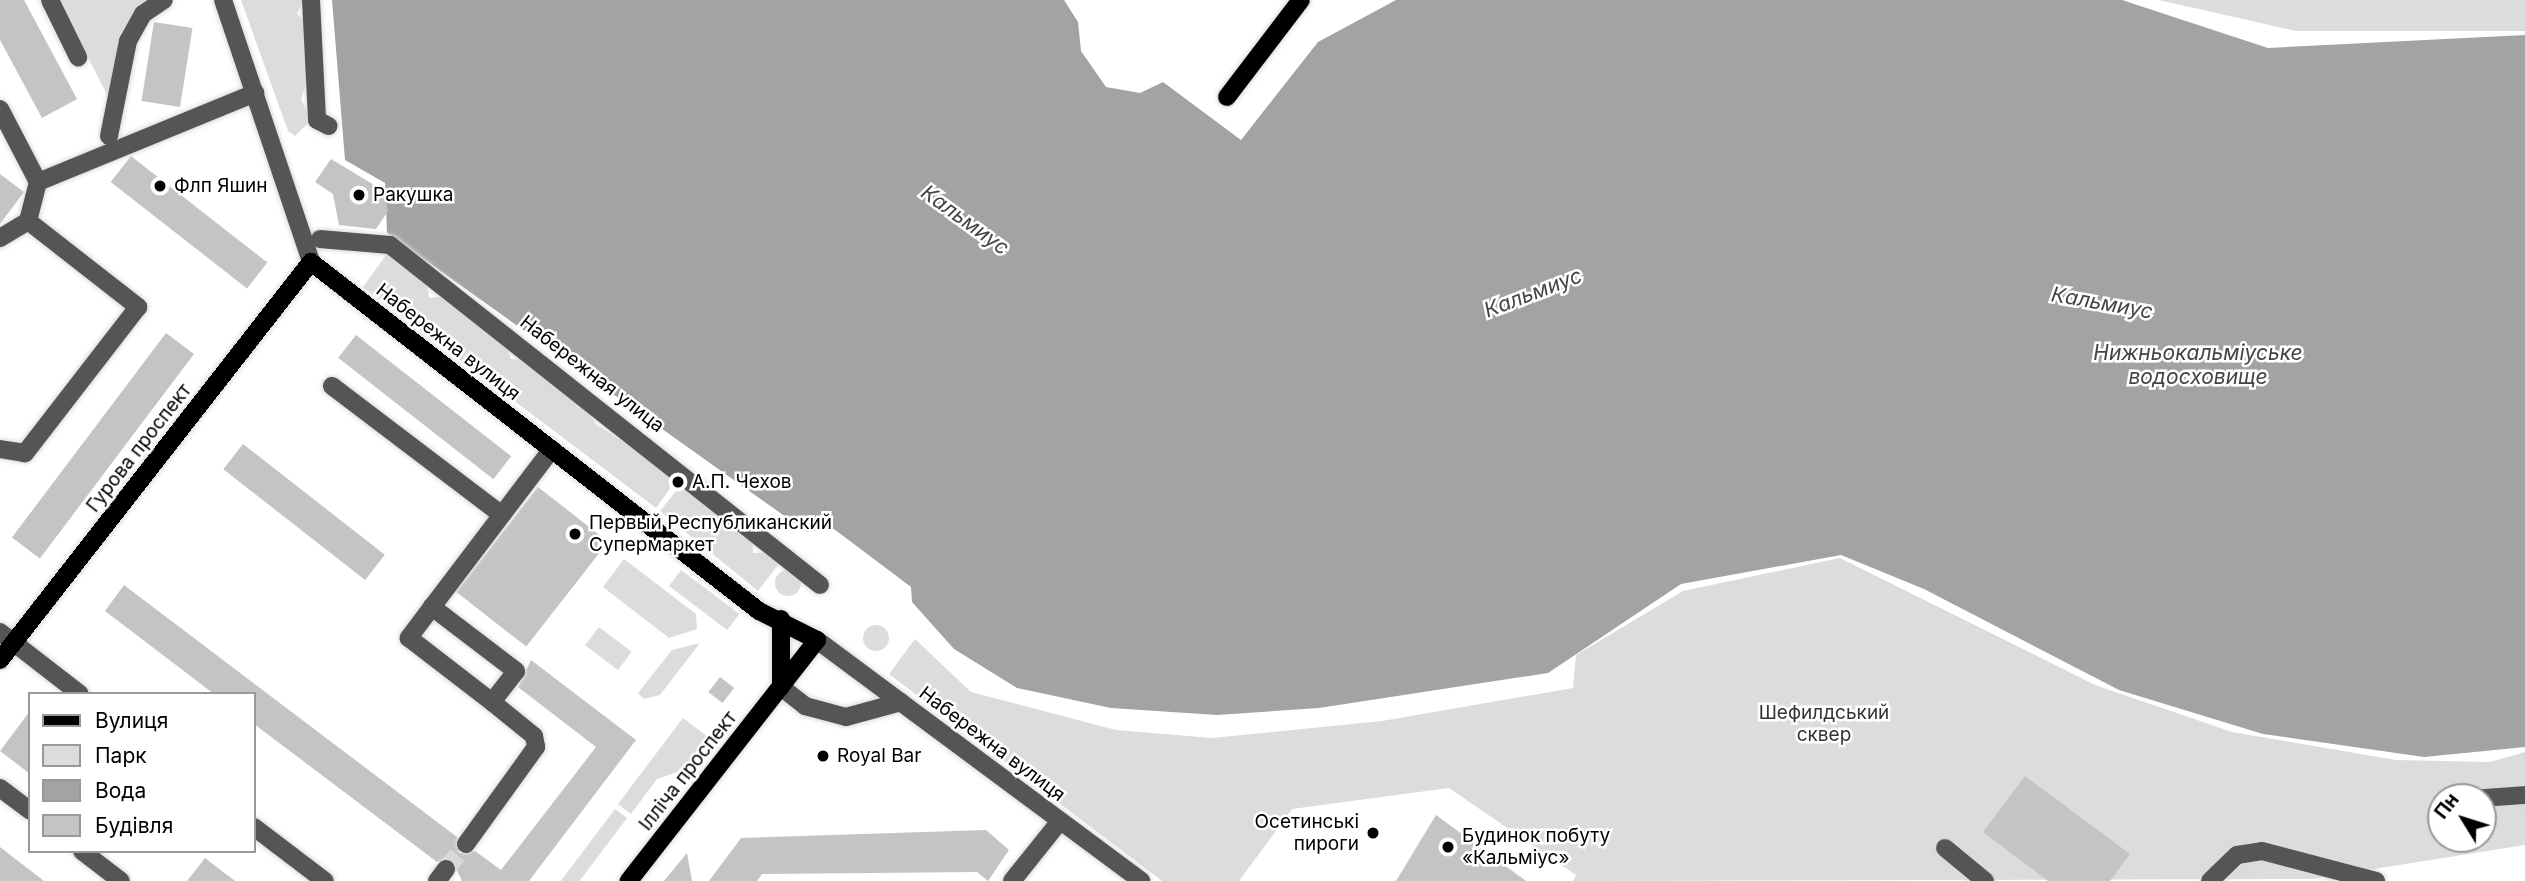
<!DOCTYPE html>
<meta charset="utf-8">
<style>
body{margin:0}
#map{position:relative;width:2525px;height:881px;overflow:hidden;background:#fff;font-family:Inter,sans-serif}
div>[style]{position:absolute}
.green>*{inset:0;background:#dcdcdc;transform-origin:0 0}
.round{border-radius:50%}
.water>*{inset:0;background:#a3a3a3}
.building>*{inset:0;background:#c4c4c4;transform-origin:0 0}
.minor-tunnel>*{height:18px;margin-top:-9px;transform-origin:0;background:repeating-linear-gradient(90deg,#d9d9d9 0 18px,transparent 0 27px)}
.roads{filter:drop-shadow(0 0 2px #dbdbdb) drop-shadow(0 0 2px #dbdbdb)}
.minor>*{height:18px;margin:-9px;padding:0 9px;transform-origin:9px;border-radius:9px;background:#555}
.major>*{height:18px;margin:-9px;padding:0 9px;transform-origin:9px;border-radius:9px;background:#000}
.dots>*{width:19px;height:19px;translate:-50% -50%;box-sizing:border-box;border:4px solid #fff;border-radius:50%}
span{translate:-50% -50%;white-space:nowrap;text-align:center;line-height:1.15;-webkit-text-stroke:5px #fff;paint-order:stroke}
.poi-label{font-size:19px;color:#000}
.left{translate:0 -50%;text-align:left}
.right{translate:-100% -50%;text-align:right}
.street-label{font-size:19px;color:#000}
.park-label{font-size:19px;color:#333}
.water-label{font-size:21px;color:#444;font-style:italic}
.legend{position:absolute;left:28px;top:692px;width:228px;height:161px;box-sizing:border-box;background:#fff;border:2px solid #999;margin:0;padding:9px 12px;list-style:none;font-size:21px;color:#000}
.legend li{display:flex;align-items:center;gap:14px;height:35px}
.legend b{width:35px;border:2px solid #999}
.north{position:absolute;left:2427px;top:783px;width:70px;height:70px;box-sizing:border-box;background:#fff;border:2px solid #999;border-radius:50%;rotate:308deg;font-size:19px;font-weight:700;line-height:28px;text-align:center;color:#000}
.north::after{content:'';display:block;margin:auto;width:24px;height:32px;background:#000;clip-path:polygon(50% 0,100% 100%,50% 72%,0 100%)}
</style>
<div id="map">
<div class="green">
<div style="clip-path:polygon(58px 0,149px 0,128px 21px,108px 96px)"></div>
<div style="clip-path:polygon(241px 0,304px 0,297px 14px,306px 22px,310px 74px,301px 99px,311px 120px,295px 136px,288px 131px)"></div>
<div style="clip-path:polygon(2159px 0,2525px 0,2525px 31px,2296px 31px)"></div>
<div style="clip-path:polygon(389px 251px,427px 282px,429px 298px,446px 296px,507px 348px,511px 359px,524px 360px,589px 412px,595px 424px,672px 472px,671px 487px,656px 508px,363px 287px)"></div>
<div style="clip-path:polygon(690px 488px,752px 538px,753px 553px,771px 552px,781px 561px,758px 591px,660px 511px,676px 491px)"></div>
<div style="clip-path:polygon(evenodd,1840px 558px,2095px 685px,2232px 732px,2396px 760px,2490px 762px,2525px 752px,2525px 845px,2311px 879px,1573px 881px,1576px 875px,1449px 788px,1292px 809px,1239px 881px,1162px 881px,889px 674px,915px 639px,971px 692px,1116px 730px,1212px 738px,1382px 721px,1573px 688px,1576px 655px,1683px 591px,1840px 558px,2441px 797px,2483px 797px,2483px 839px,2441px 839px,2441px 797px)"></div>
<div style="clip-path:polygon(624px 559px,696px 614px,697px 629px,669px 638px,603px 587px)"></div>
<div style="left:681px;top:570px;width:73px;height:20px;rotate:37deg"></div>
<div class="round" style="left:775px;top:570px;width:26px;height:26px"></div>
<div class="round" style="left:863px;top:625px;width:26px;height:26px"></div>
<div style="left:599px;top:627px;width:41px;height:23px;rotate:37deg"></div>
<div style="clip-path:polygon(700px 643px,660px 695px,644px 699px,638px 693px,672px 650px)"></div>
<div style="clip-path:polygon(683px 718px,708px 737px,683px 770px,657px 779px,631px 814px,618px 804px)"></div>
<div style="left:615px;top:809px;width:15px;height:91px;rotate:37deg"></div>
</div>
<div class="water">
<div style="clip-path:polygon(332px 0,1064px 0,1078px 22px,1081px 51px,1106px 87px,1140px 93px,1163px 82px,1241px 140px,1318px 42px,1396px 0,2122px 0,2268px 48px,2525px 35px,2525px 747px,2424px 757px,2263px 734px,2119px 690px,1924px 589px,1841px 555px,1681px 584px,1548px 673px,1319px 708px,1217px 715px,1111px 708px,1017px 688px,954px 649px,912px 602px,911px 587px,834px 529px,807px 532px,387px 233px,385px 183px,345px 160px)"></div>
</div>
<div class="building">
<div style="clip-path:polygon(0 0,24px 0,77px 99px,42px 118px,0 40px)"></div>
<div style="left:154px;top:22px;width:39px;height:80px;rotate:9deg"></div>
<div style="left:131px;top:156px;width:173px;height:33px;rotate:38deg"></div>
<div style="clip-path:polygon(331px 159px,384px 191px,388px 211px,376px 229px,339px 225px,333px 194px,315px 182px)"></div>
<div style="clip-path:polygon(0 174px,24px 192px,0 224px)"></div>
<div style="left:166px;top:333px;width:35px;height:256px;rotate:37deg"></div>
<div style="left:356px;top:335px;width:197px;height:29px;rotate:38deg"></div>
<div style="left:243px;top:444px;width:180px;height:32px;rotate:38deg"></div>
<div style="left:538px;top:487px;width:89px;height:133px;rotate:38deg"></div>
<div style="clip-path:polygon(124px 585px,457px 837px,459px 853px,475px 851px,501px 870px,596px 747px,518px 687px,531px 660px,636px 740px,529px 881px,462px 881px,452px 860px,437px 862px,254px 724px,254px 694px,214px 694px,105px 611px)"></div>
<div style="left:720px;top:677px;width:18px;height:19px;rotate:38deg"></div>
<div style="clip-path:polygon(30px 711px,30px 774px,0 751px)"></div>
<div style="clip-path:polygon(2025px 776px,2130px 854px,2110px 881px,2048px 881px,1983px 832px)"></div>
<div style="clip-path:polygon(1436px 815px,1526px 881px,1396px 881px)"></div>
<div style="clip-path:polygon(986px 830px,1009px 850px,988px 881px,977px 872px,762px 874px,757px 881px,709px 881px,741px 838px)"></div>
<div style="clip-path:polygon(0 847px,44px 881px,0 881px)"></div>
<div style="clip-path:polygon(687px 853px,692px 881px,664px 881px)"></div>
<div style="clip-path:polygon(205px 858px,235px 881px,187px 881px)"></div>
</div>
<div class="minor-tunnel">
<div style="left:446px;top:869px;width:32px;rotate:-51deg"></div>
</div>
<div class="roads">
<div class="minor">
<div style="left:50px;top:0;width:64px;rotate:63.8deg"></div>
<div style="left:223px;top:0;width:276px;rotate:71.4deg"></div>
<div style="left:311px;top:0;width:120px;rotate:87.1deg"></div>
<div style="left:317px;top:120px;width:13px;rotate:27deg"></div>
<div style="left:0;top:109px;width:82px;rotate:62.5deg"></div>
<div style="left:38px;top:182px;width:40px;rotate:104.4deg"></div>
<div style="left:28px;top:221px;width:140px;rotate:38deg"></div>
<div style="left:138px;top:307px;width:185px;rotate:127.7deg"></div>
<div style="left:25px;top:453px;width:25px;rotate:-171deg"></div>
<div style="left:109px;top:136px;width:97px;rotate:-78.7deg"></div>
<div style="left:128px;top:41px;width:31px;rotate:-61deg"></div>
<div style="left:143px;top:14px;width:25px;rotate:-34deg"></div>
<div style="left:38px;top:182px;width:235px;rotate:-22.3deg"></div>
<div style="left:0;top:238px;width:33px;rotate:-31deg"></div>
<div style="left:320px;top:239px;width:70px;rotate:4.9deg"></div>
<div style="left:390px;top:245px;width:548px;rotate:38.33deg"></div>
<div style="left:332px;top:386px;width:213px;rotate:37.2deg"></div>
<div style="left:432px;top:607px;width:39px;rotate:127deg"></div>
<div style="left:409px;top:638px;width:105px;rotate:37.6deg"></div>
<div style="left:492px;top:702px;width:39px;rotate:-52deg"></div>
<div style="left:516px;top:671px;width:106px;rotate:-142.7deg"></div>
<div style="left:432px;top:607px;width:198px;rotate:-52.8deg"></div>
<div style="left:0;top:632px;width:101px;rotate:37.8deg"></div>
<div style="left:817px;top:640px;width:404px;rotate:36.6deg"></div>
<div style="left:781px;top:687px;width:31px;rotate:38deg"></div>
<div style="left:805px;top:706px;width:42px;rotate:15deg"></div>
<div style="left:846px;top:717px;width:57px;rotate:-15.3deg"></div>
<div style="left:0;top:788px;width:38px;rotate:37deg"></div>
<div style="left:2483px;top:798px;width:42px;rotate:-4.1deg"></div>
<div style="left:254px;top:827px;width:89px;rotate:37.3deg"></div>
<div style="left:466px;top:844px;width:120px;rotate:-54.2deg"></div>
<div style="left:536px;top:747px;width:11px;rotate:-100deg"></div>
<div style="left:534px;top:736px;width:54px;rotate:-141deg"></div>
<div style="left:1945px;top:848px;width:52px;rotate:39.5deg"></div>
<div style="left:82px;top:851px;width:49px;rotate:37.6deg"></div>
<div style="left:437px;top:881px;width:15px;rotate:-53deg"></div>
<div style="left:1012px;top:881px;width:77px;rotate:-51.3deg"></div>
<div style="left:2210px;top:881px;width:37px;rotate:-44deg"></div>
<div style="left:2237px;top:855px;width:25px;rotate:-9deg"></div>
<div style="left:2262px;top:851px;width:118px;rotate:14.7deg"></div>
</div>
<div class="major">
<div style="left:1227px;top:97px;width:122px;rotate:-52.7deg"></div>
<div style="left:0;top:660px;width:505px;rotate:-52deg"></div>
<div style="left:311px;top:262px;width:568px;rotate:37.92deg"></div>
<div style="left:759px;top:611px;width:65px;rotate:26.6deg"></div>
<div style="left:817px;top:640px;width:306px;rotate:128deg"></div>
<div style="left:781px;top:687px;width:68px;rotate:-90deg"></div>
</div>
</div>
<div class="dots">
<div style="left:160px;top:186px;background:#000"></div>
<div style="left:359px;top:195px;background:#000"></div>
<div style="left:678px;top:482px;background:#000"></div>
<div style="left:575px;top:534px;background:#000"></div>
<div style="left:823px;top:756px;background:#000"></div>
<div style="left:1373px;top:833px;background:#000"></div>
<div style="left:1448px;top:847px;background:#000"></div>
</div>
<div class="poi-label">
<span class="left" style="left:174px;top:186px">Флп Яшин</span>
<span class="left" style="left:373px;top:195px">Ракушка</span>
<span class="left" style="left:692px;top:482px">А.П. Чехов</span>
<span class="left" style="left:589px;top:534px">Первый Республиканский<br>Супермаркет</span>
<span class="left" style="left:837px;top:756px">Royal Bar</span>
<span class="right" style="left:1359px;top:833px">Осетинські<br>пироги</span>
<span class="left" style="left:1462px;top:847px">Будинок побуту<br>«Кальміус»</span>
</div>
<div class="street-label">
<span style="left:448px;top:342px;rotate:38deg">Набережна вулиця</span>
<span style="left:592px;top:374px;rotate:38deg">Набережная улица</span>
<span style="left:139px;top:448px;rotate:-52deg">Гурова проспект</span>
<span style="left:992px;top:744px;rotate:37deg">Набережна вулиця</span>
<span style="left:688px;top:771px;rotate:-52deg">Ілліча проспект</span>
</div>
<div class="park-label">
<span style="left:1824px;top:724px">Шефилдський<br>сквер</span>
</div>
<div class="water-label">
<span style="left:965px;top:220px;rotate:36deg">Кальмиус</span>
<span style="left:1533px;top:293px;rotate:-21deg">Кальмиус</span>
<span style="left:2102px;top:303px;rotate:10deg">Кальмиус</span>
<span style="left:2198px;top:365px">Нижньокальміуське<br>водосховище</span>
</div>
<ul class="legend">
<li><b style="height:9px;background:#000"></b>Вулиця</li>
<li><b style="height:19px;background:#dcdcdc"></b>Парк</li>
<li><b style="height:19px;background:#a3a3a3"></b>Вода</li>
<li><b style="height:19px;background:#c4c4c4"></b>Будівля</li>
</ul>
<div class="north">Пн</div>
</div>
